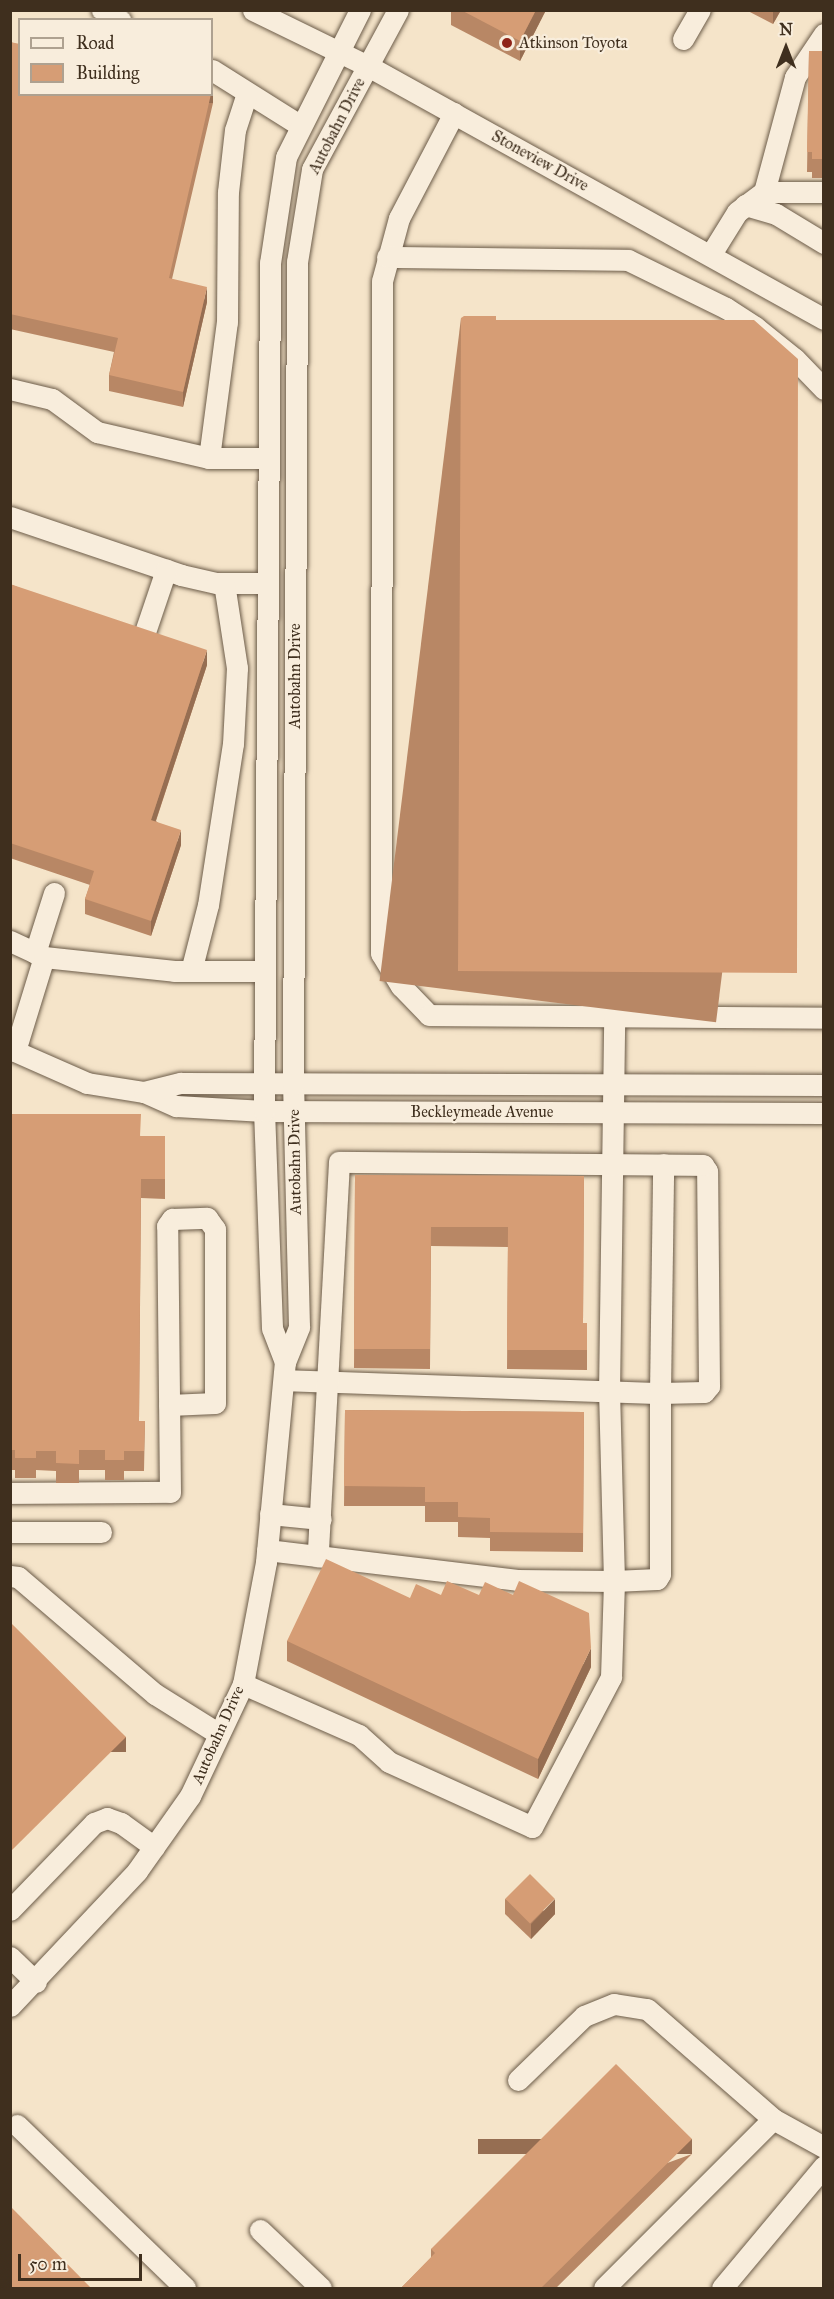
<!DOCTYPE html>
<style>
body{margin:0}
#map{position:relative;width:834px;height:2299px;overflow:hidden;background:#f5e4c9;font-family:"IM FELL Great Primer",serif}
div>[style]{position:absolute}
.roads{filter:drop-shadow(0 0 2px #6c5c49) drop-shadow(0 0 2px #6c5c49)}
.minor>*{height:21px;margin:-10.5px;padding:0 10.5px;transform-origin:10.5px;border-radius:10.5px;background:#f8eddc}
.wall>*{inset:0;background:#b88765;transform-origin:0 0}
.shaded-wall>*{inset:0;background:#966e52;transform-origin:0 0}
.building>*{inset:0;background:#d69d75;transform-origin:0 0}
.dots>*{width:16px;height:16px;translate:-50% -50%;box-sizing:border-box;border:3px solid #f8eddc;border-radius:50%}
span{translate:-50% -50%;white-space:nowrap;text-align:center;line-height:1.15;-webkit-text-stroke:4.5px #f8eddc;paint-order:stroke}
.poi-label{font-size:16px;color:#3f2f1e}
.left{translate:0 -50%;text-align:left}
.street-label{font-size:16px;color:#3f2f1e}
.frame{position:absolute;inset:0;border:12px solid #3f2f1e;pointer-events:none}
.legend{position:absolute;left:18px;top:18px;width:195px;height:78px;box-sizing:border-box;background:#f8eddc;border:2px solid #aea190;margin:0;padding:8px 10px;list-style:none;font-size:18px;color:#3f2f1e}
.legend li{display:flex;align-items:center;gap:12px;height:30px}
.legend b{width:30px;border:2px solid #aea190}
.north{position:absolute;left:756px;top:18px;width:60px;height:60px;-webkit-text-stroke:4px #f8eddc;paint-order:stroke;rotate:0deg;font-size:16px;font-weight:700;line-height:24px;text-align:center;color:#3f2f1e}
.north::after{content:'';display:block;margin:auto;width:21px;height:27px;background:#3f2f1e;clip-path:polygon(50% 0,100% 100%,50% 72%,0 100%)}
.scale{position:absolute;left:18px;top:2254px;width:124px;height:27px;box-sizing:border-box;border:3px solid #3f2f1e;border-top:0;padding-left:8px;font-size:18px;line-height:21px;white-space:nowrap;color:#3f2f1e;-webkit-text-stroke:4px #f8eddc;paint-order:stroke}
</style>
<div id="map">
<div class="roads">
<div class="minor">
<div style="left:102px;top:10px;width:21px;rotate:29deg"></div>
<div style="left:253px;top:10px;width:128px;rotate:26deg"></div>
<div style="left:368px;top:66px;width:521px;rotate:29.02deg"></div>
<div style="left:683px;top:39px;width:34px;rotate:-60deg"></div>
<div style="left:212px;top:70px;width:105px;rotate:32.2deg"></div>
<div style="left:454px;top:113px;width:119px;rotate:117.6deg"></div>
<div style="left:399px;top:218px;width:65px;rotate:105.1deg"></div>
<div style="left:382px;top:281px;width:672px;rotate:90.09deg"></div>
<div style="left:381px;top:953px;width:39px;rotate:59deg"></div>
<div style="left:401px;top:986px;width:40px;rotate:46deg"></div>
<div style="left:429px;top:1015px;width:395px;rotate:0.4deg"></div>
<div style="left:764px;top:192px;width:119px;rotate:-74.9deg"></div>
<div style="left:795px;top:77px;width:52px;rotate:-56deg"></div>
<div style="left:745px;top:205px;width:32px;rotate:16deg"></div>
<div style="left:776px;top:214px;width:56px;rotate:31.1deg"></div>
<div style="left:711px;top:254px;width:49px;rotate:-58.2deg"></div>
<div style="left:737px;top:212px;width:34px;rotate:-37deg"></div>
<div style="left:764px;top:192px;width:60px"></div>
<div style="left:387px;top:257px;width:241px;rotate:0.7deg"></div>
<div style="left:628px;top:260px;width:109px;rotate:26.1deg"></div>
<div style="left:726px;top:308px;width:35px;rotate:33deg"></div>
<div style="left:755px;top:327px;width:51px;rotate:38.7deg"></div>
<div style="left:795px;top:359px;width:42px;rotate:46deg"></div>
<div style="left:10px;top:389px;width:43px;rotate:13.4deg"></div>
<div style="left:52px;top:399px;width:56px;rotate:36.3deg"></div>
<div style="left:97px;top:432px;width:115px;rotate:13.1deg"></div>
<div style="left:209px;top:458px;width:60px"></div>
<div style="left:209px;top:458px;width:137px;rotate:-82.5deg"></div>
<div style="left:227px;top:322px;width:130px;rotate:-89.6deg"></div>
<div style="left:228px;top:192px;width:62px;rotate:-83.6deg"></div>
<div style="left:235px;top:130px;width:39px;rotate:-72deg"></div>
<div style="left:10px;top:517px;width:181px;rotate:18.7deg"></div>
<div style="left:181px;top:575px;width:37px;rotate:13deg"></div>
<div style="left:217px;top:583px;width:51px"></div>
<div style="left:144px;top:635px;width:69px;rotate:-71.3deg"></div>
<div style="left:10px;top:941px;width:38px;rotate:25deg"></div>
<div style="left:35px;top:953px;width:63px;rotate:-72.4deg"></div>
<div style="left:191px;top:971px;width:68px;rotate:-75.6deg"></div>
<div style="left:208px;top:905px;width:163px;rotate:-81.2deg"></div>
<div style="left:233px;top:744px;width:76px;rotate:-87deg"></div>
<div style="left:237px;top:668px;width:86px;rotate:-98.7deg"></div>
<div style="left:10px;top:1049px;width:84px;rotate:23.8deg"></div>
<div style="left:87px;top:1083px;width:58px;rotate:9deg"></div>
<div style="left:144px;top:1092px;width:35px;rotate:24deg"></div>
<div style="left:176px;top:1106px;width:88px;rotate:3.3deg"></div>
<div style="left:264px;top:1111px;width:560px;rotate:0.2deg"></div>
<div style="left:15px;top:1051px;width:98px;rotate:-72.9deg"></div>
<div style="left:44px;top:957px;width:131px;rotate:6.1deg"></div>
<div style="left:174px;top:971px;width:91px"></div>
<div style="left:144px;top:1092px;width:38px;rotate:-14deg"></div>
<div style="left:181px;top:1083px;width:643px;rotate:0.18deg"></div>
<div style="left:285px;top:1362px;width:36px;rotate:-111deg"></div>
<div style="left:272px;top:1328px;width:217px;rotate:-92.1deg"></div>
<div style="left:264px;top:1111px;width:848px;rotate:-89.59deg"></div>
<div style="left:270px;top:263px;width:107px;rotate:-81.4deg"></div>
<div style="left:286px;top:157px;width:165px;rotate:-63.3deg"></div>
<div style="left:284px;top:1380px;width:376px;rotate:2deg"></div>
<div style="left:660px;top:1393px;width:229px;rotate:-89.2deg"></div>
<div style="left:10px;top:1493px;width:160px;rotate:-0.4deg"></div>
<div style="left:170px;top:1492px;width:266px;rotate:-90.6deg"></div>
<div style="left:167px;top:1226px;width:9px;rotate:-54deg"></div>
<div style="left:172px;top:1219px;width:35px;rotate:-2deg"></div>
<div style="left:207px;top:1218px;width:14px;rotate:54deg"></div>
<div style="left:215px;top:1229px;width:174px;rotate:90deg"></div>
<div style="left:215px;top:1403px;width:46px;rotate:177.5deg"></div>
<div style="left:270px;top:1514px;width:51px;rotate:5.6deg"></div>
<div style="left:10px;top:1532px;width:91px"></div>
<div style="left:267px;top:1550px;width:252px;rotate:6.8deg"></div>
<div style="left:517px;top:1580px;width:97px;rotate:0.6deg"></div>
<div style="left:614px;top:1581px;width:189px;rotate:-91.5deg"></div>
<div style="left:609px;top:1392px;width:376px;rotate:-89.2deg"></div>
<div style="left:10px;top:1576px;width:8px;rotate:7deg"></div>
<div style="left:18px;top:1577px;width:180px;rotate:40.5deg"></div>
<div style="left:155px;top:1694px;width:75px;rotate:32deg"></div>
<div style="left:243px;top:1684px;width:127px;rotate:23.7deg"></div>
<div style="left:359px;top:1735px;width:40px;rotate:42deg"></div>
<div style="left:389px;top:1762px;width:157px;rotate:24.4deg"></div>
<div style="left:532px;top:1827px;width:170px;rotate:-62.2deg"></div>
<div style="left:611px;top:1677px;width:96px;rotate:-88.2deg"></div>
<div style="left:614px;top:1581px;width:43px;rotate:-2.7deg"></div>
<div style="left:657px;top:1579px;width:6px;rotate:-59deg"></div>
<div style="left:660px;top:1574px;width:181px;rotate:-90deg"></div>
<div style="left:660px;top:1393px;width:44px;rotate:-1.3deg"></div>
<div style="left:704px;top:1392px;width:8px;rotate:-50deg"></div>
<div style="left:709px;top:1386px;width:215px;rotate:-90.5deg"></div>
<div style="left:707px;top:1171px;width:7px;rotate:-124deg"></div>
<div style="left:703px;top:1165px;width:364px;rotate:-179.5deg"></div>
<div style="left:339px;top:1162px;width:395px;rotate:93.1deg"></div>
<div style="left:10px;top:1910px;width:121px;rotate:-46deg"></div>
<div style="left:94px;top:1823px;width:14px;rotate:-21deg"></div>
<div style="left:107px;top:1818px;width:15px;rotate:20deg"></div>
<div style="left:121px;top:1823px;width:41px;rotate:36deg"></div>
<div style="left:10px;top:1957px;width:36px;rotate:44deg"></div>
<div style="left:10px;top:2006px;width:185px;rotate:-46.7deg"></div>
<div style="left:137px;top:1871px;width:92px;rotate:-54.8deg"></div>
<div style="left:190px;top:1796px;width:124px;rotate:-64.7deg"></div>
<div style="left:243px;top:1684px;width:124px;rotate:-79.3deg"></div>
<div style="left:266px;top:1562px;width:201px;rotate:-84.6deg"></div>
<div style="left:285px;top:1362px;width:38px;rotate:-68deg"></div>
<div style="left:299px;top:1327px;width:243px;rotate:-91.4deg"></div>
<div style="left:293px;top:1084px;width:822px;rotate:-89.72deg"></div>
<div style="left:297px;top:262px;width:94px;rotate:-80.8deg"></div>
<div style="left:312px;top:169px;width:181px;rotate:-61.6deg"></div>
<div style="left:518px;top:2080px;width:92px;rotate:-44.1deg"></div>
<div style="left:584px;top:2016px;width:32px;rotate:-22deg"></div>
<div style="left:614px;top:2004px;width:33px;rotate:9deg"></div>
<div style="left:647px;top:2009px;width:167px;rotate:41.1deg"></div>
<div style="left:773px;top:2119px;width:58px;rotate:28.8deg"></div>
<div style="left:17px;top:2125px;width:234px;rotate:44.1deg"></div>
<div style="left:260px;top:2230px;width:84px;rotate:43.6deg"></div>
<div style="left:604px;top:2288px;width:239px;rotate:-45deg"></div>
<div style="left:722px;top:2288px;width:159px;rotate:-50.1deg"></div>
</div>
</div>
<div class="wall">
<div style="clip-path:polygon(451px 10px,546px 10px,520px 61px,451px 25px)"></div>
<div style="clip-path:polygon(746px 10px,781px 10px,773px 24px)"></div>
<div style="clip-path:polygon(10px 42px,213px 103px,172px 279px,207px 302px,183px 407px,109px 391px,109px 375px,114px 352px,10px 329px)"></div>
<div style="clip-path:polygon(809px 51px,824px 51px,824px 178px,812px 178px,812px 172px,807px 172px)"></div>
<div style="left:461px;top:318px;width:339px;height:668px;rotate:7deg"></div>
<div style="clip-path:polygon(10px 584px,207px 665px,156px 821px,181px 845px,151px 936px,85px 914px,85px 899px,90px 885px,10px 858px)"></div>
<div style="clip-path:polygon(10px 1114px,141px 1136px,165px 1136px,165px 1199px,141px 1198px,139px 1421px,145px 1421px,144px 1471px,124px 1471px,124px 1480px,105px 1480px,105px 1470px,79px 1470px,79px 1483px,56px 1483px,56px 1471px,36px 1470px,36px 1478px,15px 1478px,15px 1470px,10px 1470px)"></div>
<div style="clip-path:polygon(355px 1175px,584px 1176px,583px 1323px,587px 1323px,587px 1370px,507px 1369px,508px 1247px,431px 1246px,430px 1369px,354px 1368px)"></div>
<div style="clip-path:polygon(345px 1410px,584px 1412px,583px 1552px,490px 1551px,490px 1538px,458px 1537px,458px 1522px,425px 1522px,425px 1506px,344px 1506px)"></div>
<div style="clip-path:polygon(410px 1598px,591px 1667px,538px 1779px,287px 1661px,287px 1641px)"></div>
<div style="clip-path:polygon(505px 1899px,555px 1914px,531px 1939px,505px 1914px)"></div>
<div style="clip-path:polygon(692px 2154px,555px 2289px,400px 2289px,431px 2258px,431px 2249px)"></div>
</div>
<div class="shaded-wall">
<div style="clip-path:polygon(536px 10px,546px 10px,520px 61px,520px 41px)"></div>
<div style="clip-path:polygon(773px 10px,781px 10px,773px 24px)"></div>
<div style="left:213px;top:88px;width:15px;height:195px;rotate:90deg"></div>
<div style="clip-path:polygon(207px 287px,207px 302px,183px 407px,183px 392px)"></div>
<div style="clip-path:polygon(207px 650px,207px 665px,151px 835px,151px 820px)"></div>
<div style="clip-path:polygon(181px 830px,181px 845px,151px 936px,151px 921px)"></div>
<div style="clip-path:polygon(591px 1648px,591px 1667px,538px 1779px,538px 1759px)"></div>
<div style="left:126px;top:1737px;width:15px;height:163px;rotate:90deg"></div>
<div style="clip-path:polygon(555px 1899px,555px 1914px,531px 1939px,531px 1924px)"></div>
<div style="left:692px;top:2139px;width:15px;height:214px;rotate:90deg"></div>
</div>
<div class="building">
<div style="clip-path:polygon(461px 10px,536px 10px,520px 41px)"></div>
<div style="clip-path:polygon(10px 42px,20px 44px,20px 94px,211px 94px,169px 278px,207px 287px,183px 392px,109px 375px,118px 338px,10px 314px)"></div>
<div style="clip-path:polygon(809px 51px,824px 51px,824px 159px,812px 159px,812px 152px,807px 152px)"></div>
<div style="clip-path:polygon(464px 316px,496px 316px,496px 320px,754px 320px,798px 359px,797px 973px,458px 971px,461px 318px)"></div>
<div style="clip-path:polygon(10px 584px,207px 650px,151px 820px,181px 830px,151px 921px,85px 899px,94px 871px,10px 843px)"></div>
<div style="clip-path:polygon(10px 1114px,141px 1114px,140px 1136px,165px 1136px,165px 1179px,141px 1179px,139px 1421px,145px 1421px,144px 1451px,124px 1451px,124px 1460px,105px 1460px,105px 1450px,79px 1450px,79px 1464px,56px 1463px,56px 1451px,36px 1451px,36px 1458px,15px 1458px,15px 1450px,10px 1450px)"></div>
<div style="clip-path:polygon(355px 1175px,584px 1176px,583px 1323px,587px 1323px,587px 1350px,507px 1350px,508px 1227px,431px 1227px,430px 1349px,354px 1349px)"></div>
<div style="clip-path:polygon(345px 1410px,584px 1412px,583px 1533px,490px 1532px,490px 1518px,458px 1517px,458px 1502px,425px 1502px,425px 1487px,344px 1486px)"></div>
<div style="clip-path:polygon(326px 1559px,410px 1598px,416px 1584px,441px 1595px,447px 1581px,479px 1595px,485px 1582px,513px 1595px,519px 1581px,589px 1613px,591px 1648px,538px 1759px,287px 1641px)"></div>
<div style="clip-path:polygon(10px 1622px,126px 1737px,10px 1852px)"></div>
<div style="left:530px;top:1874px;width:35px;height:35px;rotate:45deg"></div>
<div style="clip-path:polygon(616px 2064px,692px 2139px,540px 2289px,400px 2289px,435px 2253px,431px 2249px)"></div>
<div style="clip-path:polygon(10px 2206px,92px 2289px,10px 2289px)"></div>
</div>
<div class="dots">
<div style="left:507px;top:43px;background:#8f2418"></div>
</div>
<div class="poi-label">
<span class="left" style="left:519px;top:43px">Atkinson Toyota</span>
</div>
<div class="street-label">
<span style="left:337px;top:126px;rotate:-63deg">Autobahn Drive</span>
<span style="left:540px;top:161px;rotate:29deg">Stoneview Drive</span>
<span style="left:295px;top:676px;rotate:-90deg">Autobahn Drive</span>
<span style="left:482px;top:1112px">Beckleymeade Avenue</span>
<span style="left:295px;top:1162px;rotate:-91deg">Autobahn Drive</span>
<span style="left:218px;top:1735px;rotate:-66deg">Autobahn Drive</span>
</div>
<div class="frame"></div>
<ul class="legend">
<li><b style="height:8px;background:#f8eddc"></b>Road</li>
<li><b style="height:16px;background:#d69d75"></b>Building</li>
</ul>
<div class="north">N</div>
<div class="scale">50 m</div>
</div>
